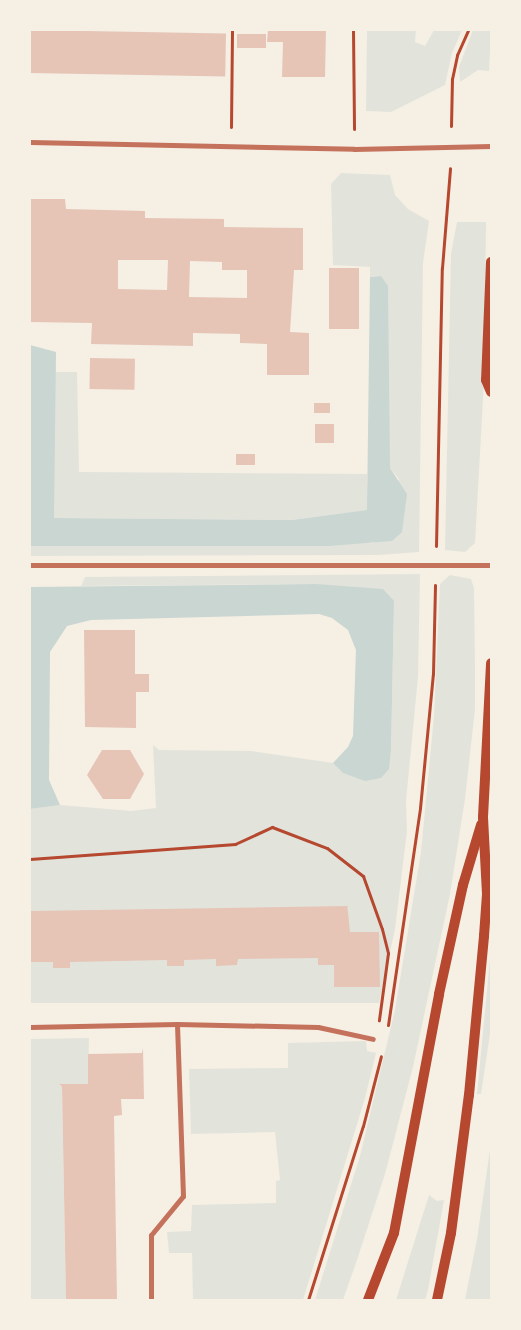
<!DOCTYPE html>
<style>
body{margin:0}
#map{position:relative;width:521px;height:1330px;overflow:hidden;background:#f6efe4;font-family:"PT Serif",serif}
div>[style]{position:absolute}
.green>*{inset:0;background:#e2e4dc}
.water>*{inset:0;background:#c9d6d2}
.building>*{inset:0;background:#e6c5b7;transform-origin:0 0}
.path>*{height:3px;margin:-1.5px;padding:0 1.5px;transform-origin:1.5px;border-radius:1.5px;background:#b5482f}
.minor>*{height:5px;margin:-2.5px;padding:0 2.5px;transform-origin:2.5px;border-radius:2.5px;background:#c5725c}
.secondary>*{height:10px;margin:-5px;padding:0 5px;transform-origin:5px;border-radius:5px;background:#b5482f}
span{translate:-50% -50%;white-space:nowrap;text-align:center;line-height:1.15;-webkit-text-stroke:4px #f6efe4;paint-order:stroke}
.frame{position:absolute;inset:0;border:31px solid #f6efe4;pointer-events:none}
</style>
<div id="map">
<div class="green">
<div style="clip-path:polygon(367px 30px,416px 30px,415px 42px,425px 46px,434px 30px,462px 30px,452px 53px,445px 85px,391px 112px,366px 111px)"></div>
<div style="clip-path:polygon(473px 30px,491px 30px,489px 71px,478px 70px,460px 82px,459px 67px)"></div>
<div style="clip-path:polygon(341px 173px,390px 175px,395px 195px,408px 209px,429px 221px,423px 263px,419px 552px,379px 555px,30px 556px,30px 546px,374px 543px,399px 479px,390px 468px,381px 276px,370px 277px,370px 267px,333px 265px,331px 184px)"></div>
<div style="clip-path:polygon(457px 222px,486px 222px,484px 381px,475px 543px,465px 552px,445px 550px,451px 254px)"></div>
<div style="clip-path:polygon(55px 372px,77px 372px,79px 472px,367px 474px,368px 510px,292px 520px,53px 518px)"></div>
<div style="clip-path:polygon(420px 574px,418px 677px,406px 801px,407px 831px,395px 929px,379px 1003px,30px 1003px,30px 809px,60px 805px,131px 811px,156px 808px,153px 745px,159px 750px,251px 751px,333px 763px,343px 773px,391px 749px,394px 602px,316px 584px,81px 586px,85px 577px)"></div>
<div style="clip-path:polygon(450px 575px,471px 579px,474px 588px,475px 668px,475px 709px,465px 799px,450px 894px,413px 1067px,385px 1174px,357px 1260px,343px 1300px,315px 1300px,360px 1156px,395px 1010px,421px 852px,434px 716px,440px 584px)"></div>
<div style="clip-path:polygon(491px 949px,491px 1027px,481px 1094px,477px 1094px)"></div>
<div style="clip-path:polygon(89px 1038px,88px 1084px,59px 1085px,62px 1087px,66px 1300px,30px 1300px,30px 1039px)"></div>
<div style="clip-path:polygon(366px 1041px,367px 1051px,376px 1053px,365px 1098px,303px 1300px,193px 1300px,192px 1253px,169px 1253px,167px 1232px,191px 1231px,192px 1205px,276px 1203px,276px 1181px,280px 1180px,275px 1132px,191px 1134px,189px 1069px,288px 1068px,288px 1043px)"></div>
<div style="clip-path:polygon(491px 1143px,491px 1300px,465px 1300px,477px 1239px)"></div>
<div style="clip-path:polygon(429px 1195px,437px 1201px,444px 1200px,428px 1290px,425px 1300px,396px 1300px)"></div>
</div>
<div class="water">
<div style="clip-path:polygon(381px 276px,388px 286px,390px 468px,407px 494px,402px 532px,392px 541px,329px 546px,30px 546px,30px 345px,56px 352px,54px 518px,292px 520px,367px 510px,370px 277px)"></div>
<div style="clip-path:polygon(316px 584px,383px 589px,394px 601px,391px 749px,389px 769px,381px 778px,365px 781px,343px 773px,333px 763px,348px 747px,353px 736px,356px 650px,348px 630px,332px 618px,319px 614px,91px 620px,67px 626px,50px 652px,49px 780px,60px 805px,30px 809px,30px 587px)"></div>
</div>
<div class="building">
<div style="left:30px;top:30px;width:196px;height:43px;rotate:1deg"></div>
<div style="clip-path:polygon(268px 30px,326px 30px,325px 77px,282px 77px,283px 42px,267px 42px)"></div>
<div style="left:237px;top:34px;width:29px;height:14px"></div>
<div style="clip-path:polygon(evenodd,30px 199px,65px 199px,66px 209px,145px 211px,145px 218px,224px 219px,224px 227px,303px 228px,303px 270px,294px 270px,290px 332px,309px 333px,309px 375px,267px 375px,267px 344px,240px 343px,240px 334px,193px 333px,193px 346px,91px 344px,92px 323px,30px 322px,30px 199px,118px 260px,168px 260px,167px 290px,118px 289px,118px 260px,30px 199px,190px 261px,222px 262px,222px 270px,247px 270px,247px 298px,189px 297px,190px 261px)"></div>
<div style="left:329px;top:268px;width:30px;height:61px"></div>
<div style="left:90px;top:358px;width:45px;height:31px;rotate:1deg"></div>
<div style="left:314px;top:403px;width:16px;height:10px"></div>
<div style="left:315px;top:424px;width:19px;height:19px"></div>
<div style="left:236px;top:454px;width:19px;height:11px"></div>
<div style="clip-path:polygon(84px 630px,135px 630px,135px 674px,149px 674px,149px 692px,136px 692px,136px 728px,85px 727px)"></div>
<div style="clip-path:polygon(102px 750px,130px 750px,144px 774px,130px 799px,103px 799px,87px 775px)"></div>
<div style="clip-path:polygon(347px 903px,350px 932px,379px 932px,380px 987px,334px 987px,334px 965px,318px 965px,318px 958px,238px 959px,237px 965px,216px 966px,216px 959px,184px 960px,184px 966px,167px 966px,167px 960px,70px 962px,70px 968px,53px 968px,53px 962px,30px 962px,30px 911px,347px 906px)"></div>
<div style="clip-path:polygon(143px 1048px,144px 1099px,121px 1099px,122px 1115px,114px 1116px,117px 1300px,66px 1300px,62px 1087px,59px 1084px,88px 1084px,88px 1054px,142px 1053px)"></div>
</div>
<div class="path">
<div style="left:353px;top:30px;width:99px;rotate:89.4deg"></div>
<div style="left:451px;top:126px;width:47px;rotate:-88.8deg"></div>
<div style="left:452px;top:79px;width:25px;rotate:-78deg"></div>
<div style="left:457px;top:55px;width:27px;rotate:-66deg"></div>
<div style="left:231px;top:127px;width:97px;rotate:-89.4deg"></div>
<div style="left:436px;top:546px;width:278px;rotate:-88.8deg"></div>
<div style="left:442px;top:268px;width:100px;rotate:-85.4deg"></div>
<div style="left:30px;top:859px;width:206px;rotate:-4.2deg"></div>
<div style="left:235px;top:844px;width:41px;rotate:-24.7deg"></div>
<div style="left:272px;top:827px;width:59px;rotate:20.9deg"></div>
<div style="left:327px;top:848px;width:46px;rotate:37.9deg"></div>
<div style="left:363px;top:876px;width:56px;rotate:70.3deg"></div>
<div style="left:382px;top:929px;width:25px;rotate:76deg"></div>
<div style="left:388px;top:953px;width:68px;rotate:97.7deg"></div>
<div style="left:388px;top:1025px;width:219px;rotate:-81.6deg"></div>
<div style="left:420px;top:808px;width:135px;rotate:-84.5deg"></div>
<div style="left:433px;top:674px;width:89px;rotate:-88.7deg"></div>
<div style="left:308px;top:1300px;width:182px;rotate:-72.5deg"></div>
<div style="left:363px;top:1126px;width:72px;rotate:-75.6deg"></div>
</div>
<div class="minor">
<div style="left:30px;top:142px;width:324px;rotate:1.2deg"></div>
<div style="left:354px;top:149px;width:137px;rotate:-1.3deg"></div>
<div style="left:30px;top:565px;width:461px"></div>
<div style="left:30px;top:1027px;width:147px;rotate:-1.2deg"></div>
<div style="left:177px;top:1024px;width:141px;rotate:1.2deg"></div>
<div style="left:318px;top:1027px;width:56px;rotate:12.3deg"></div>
<div style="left:151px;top:1300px;width:65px;rotate:-90deg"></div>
<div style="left:151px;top:1235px;width:50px;rotate:-50.6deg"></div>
<div style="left:183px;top:1196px;width:172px;rotate:-92deg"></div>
</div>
<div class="secondary">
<div style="left:491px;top:262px;width:118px;rotate:92.4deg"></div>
<div style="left:486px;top:380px;width:13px;rotate:67deg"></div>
<div style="left:368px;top:1300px;width:72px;rotate:-68.8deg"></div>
<div style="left:394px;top:1233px;width:243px;rotate:-79.3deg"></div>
<div style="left:439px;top:994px;width:112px;rotate:-77.6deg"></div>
<div style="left:463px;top:885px;width:63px;rotate:-73.3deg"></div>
<div style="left:437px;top:1300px;width:68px;rotate:-78.2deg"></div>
<div style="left:451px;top:1233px;width:139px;rotate:-82.6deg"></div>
<div style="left:469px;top:1095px;width:160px;rotate:-84.6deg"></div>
<div style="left:484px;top:936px;width:42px;rotate:-85.9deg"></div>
<div style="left:487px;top:894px;width:77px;rotate:-93deg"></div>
<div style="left:483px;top:817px;width:154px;rotate:-87deg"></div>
</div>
<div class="frame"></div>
</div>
